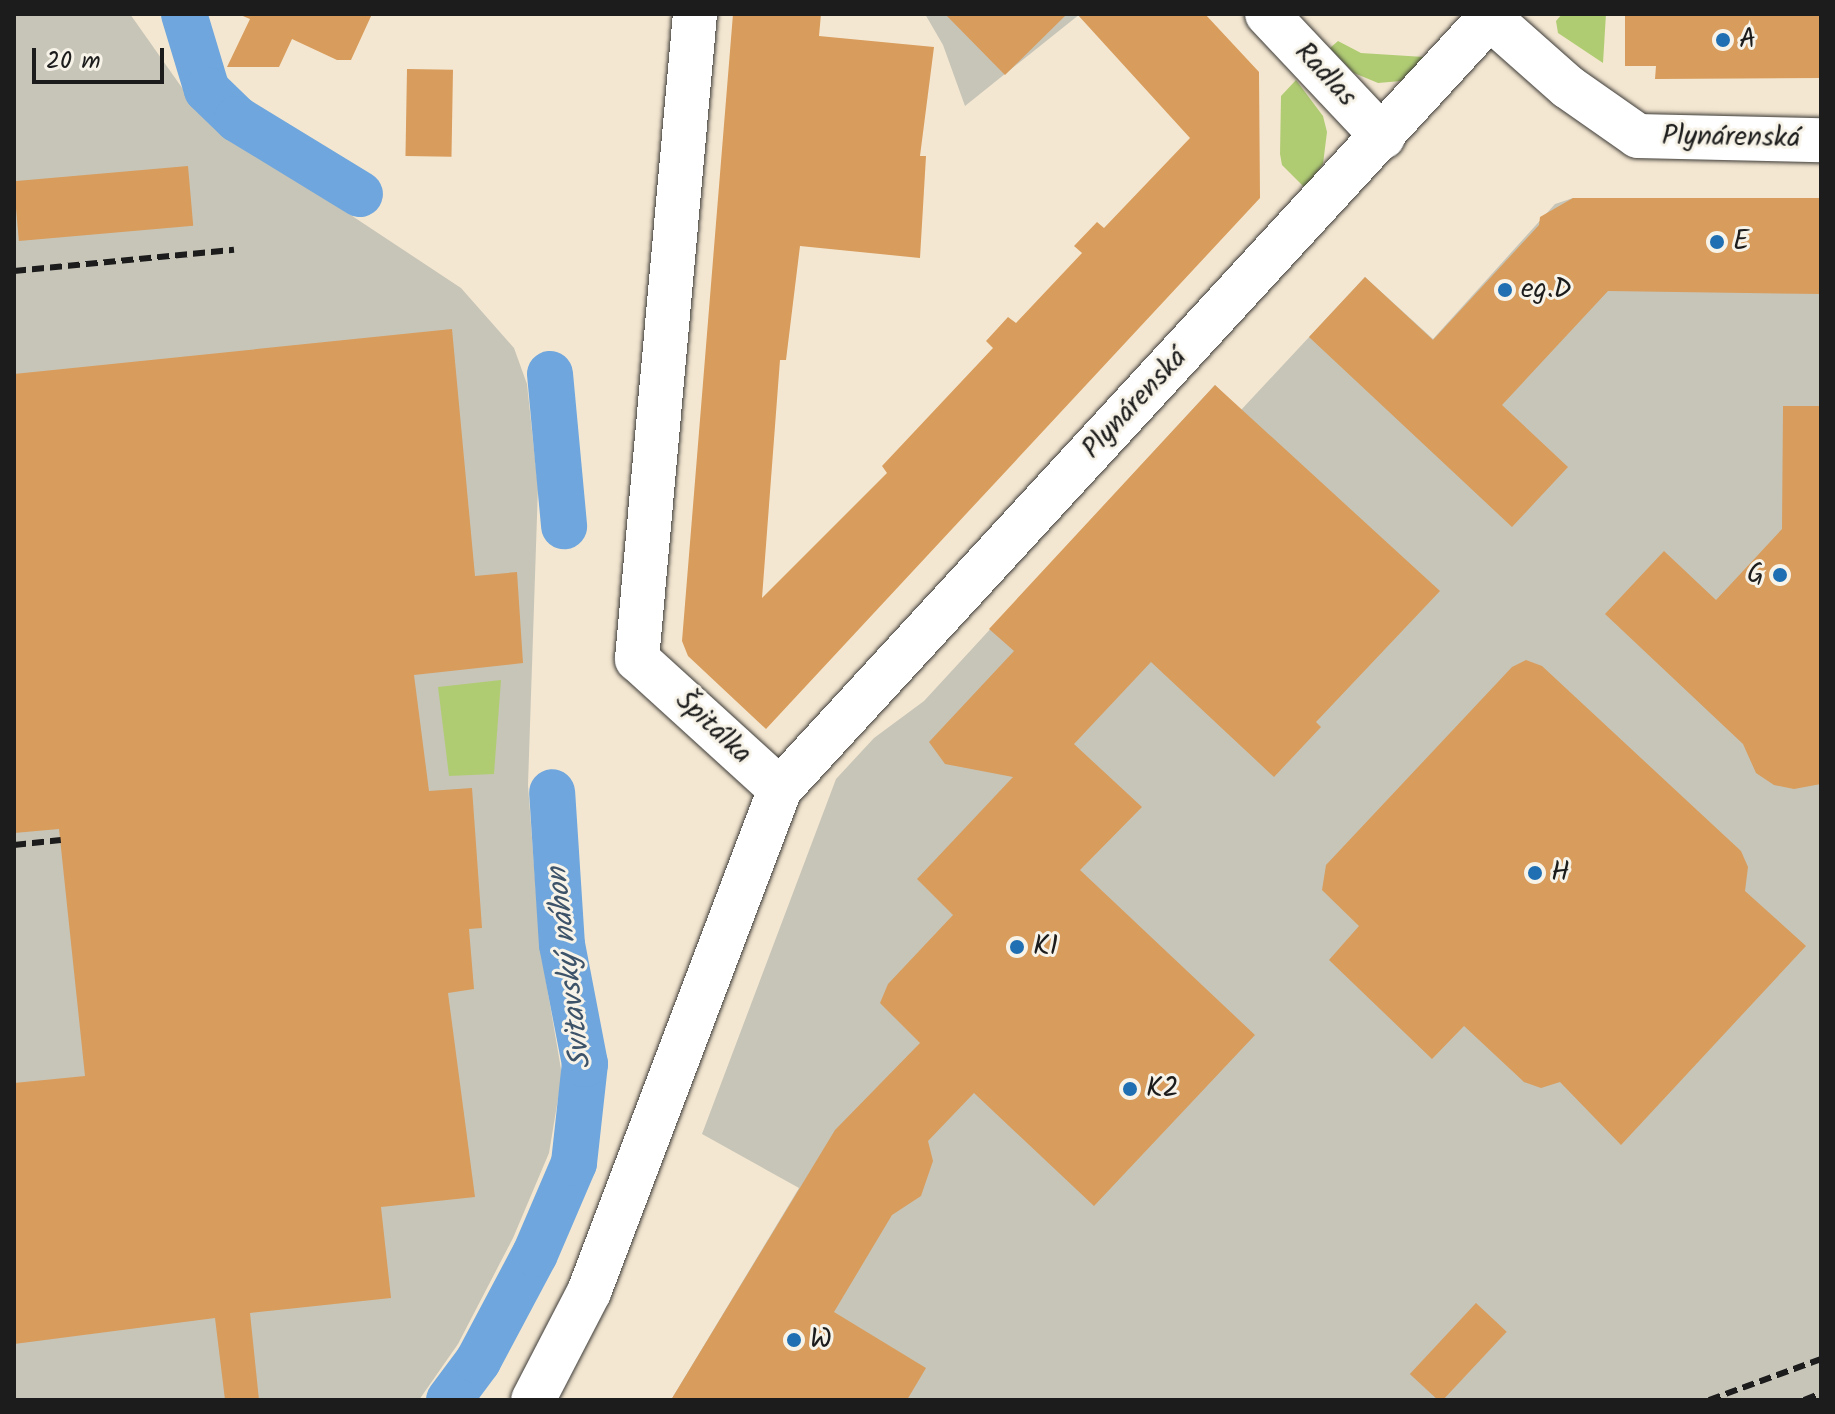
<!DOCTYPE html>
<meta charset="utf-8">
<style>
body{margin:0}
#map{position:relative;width:1835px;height:1414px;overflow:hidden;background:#f4e7d1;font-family:Kalam,sans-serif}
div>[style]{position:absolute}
.industrial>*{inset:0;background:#c7c5b8}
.green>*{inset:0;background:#b0cc73}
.canal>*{height:46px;margin:-23px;padding:0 23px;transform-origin:23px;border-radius:23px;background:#6ea6dd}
.building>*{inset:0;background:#d89c5c;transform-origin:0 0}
.roads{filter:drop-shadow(0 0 2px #3c3a37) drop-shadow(0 0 2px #3c3a37)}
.minor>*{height:44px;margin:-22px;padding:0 22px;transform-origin:22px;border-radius:22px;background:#fff}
.rail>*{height:6px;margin-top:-3px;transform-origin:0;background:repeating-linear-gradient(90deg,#1c1c1c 0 12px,transparent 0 18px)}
.dots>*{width:22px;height:22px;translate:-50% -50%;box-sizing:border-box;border:4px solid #f7f3e8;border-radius:50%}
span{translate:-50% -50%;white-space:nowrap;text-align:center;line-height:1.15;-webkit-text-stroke:6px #f7f3e8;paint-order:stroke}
.poi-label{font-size:28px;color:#1c1c1c}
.left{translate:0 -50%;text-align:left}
.right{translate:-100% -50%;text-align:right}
.street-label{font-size:28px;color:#1c1c1c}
.water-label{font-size:30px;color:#3d5369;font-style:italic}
.frame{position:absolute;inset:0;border:16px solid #1c1c1c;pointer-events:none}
.scale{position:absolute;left:32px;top:48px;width:132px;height:36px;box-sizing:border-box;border:4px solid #1c1c1c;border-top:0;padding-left:10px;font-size:24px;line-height:28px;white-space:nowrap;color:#1c1c1c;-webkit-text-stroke:6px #f7f3e8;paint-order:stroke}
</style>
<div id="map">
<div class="industrial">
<div style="clip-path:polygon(14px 14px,130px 14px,185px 92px,245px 145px,461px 288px,514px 348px,527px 384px,538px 487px,528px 785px,540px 946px,562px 1075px,549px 1153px,513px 1238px,458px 1344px,419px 1400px,14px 1400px)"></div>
<div style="clip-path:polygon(925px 14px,1080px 14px,965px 106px,943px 45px)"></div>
<div style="clip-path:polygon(1573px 198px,1821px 198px,1821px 1400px,671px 1400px,799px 1188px,702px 1134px,836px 779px,874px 738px,924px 701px,1215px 385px,1241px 410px,1365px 277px,1433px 339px,1555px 204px)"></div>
</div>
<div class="green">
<div style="clip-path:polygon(1562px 14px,1606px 14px,1603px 63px,1558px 33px,1556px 21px)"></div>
<div style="clip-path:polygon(1338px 41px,1361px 53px,1424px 57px,1401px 81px,1378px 83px,1354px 73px,1330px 48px)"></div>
<div style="clip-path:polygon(1296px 80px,1323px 116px,1327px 132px,1323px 164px,1305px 188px,1282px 165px,1280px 154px,1281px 96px)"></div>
<div style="clip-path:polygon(501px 680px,494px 774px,449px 776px,438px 687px)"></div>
</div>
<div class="canal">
<div style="left:184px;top:14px;width:79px;rotate:73.2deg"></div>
<div style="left:207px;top:90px;width:42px;rotate:44deg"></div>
<div style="left:237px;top:119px;width:144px;rotate:31.4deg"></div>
<div style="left:550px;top:374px;width:153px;rotate:84.7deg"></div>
<div style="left:449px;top:1400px;width:49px;rotate:-53.4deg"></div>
<div style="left:478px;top:1361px;width:121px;rotate:-62deg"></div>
<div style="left:535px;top:1254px;width:99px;rotate:-66.8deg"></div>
<div style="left:574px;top:1163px;width:100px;rotate:-83.7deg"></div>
<div style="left:585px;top:1064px;width:121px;rotate:-100.9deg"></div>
<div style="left:562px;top:945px;width:153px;rotate:-93.7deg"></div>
</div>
<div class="building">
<div style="clip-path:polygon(238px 14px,372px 14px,351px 60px,337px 60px,292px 39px,279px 67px,227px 67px,250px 19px)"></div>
<div style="clip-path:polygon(733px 14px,821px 14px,819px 36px,934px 47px,920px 156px,926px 156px,920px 258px,800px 246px,786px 360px,780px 360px,762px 598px,887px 473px,882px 466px,993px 348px,986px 341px,1008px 317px,1016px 323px,1082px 253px,1074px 246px,1097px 222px,1104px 228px,1190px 138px,1077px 14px,1205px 14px,1259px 72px,1260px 198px,766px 729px,688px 656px,682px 641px)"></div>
<div style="clip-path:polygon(945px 14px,1067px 14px,1005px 75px)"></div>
<div style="clip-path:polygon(1625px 14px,1821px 14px,1821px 78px,1655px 79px,1656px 66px,1625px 66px)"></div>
<div style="left:407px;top:69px;width:46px;height:87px;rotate:1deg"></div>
<div style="left:188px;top:166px;width:60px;height:175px;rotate:85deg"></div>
<div style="clip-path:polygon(1573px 198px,1821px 198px,1821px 294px,1608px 291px,1502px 405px,1568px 467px,1512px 527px,1309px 337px,1365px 277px,1433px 340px,1539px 225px,1540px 217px)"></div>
<div style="clip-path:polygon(452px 329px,475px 576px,517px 572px,523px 663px,414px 675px,429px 791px,472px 788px,482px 928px,469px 929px,474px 989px,448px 993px,475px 1197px,381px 1207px,391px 1298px,250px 1313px,259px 1400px,225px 1400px,215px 1318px,14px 1344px,14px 1083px,85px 1076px,59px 829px,14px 833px,14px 374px)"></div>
<div style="clip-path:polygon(1215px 385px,1440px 591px,1316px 722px,1321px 727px,1274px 777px,1151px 662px,1074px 744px,1142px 807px,1080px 870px,1255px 1035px,1094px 1206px,974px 1093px,928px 1141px,933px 1161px,921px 1196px,892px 1215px,834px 1312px,926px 1368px,907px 1400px,671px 1400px,835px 1130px,920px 1043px,880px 1003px,888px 984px,953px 915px,917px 879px,1013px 777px,945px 764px,929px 742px,1014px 651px,989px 629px)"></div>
<div style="clip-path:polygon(1783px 406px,1821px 406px,1821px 784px,1794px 789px,1774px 785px,1756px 773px,1743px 744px,1605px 614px,1664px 551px,1716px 600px,1782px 529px)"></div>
<div style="clip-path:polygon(1526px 660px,1542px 666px,1741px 851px,1748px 867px,1745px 891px,1806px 946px,1621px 1145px,1560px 1082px,1541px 1088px,1524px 1082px,1464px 1026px,1432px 1059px,1329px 960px,1359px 926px,1322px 890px,1326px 865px,1512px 667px)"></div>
<div style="left:1476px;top:1303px;width:42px;height:97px;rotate:43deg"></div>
</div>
<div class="roads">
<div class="minor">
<div style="left:695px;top:14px;width:648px;rotate:95.14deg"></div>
<div style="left:637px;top:659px;width:193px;rotate:42.3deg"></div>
<div style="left:1267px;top:14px;width:169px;rotate:46.7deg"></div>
<div style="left:1490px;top:18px;width:104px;rotate:41.5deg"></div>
<div style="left:1568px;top:87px;width:85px;rotate:35deg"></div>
<div style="left:1638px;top:136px;width:183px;rotate:1.3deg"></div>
<div style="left:533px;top:1400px;width:122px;rotate:-62.6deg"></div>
<div style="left:589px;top:1292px;width:538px;rotate:-69.21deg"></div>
<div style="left:780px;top:789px;width:1053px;rotate:-47.39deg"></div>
</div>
</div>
<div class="rail">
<div style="left:14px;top:271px;width:221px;rotate:-5.5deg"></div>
<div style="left:14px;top:845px;width:47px;rotate:-6.1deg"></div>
<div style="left:1709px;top:1400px;width:119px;rotate:-20.1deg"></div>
<div style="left:1804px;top:1400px;width:18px;rotate:-22deg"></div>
</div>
<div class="dots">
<div style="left:1723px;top:40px;background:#1f6fb2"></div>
<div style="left:1717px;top:242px;background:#1f6fb2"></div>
<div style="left:1505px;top:290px;background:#1f6fb2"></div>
<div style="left:1780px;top:575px;background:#1f6fb2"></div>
<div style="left:1535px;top:873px;background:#1f6fb2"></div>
<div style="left:1017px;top:947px;background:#1f6fb2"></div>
<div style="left:1130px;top:1089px;background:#1f6fb2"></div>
<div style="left:794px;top:1340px;background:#1f6fb2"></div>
</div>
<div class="poi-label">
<span class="left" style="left:1739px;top:40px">A</span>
<span class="left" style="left:1733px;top:242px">E</span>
<span class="left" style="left:1521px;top:290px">eg.D</span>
<span class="right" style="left:1764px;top:575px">G</span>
<span class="left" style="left:1551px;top:873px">H</span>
<span class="left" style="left:1033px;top:947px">K1</span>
<span class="left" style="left:1146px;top:1089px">K2</span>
<span class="left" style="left:810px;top:1340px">W</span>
</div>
<div class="street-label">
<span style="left:1325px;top:75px;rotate:47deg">Radlas</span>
<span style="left:1731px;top:138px;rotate:1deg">Plynárenská</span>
<span style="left:1135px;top:404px;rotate:-47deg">Plynárenská</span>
<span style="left:713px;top:728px;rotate:43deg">Špitálka</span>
</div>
<div class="water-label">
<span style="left:570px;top:968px;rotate:-97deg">Svitavský náhon</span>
</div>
<div class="frame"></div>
<div class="scale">20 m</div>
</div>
